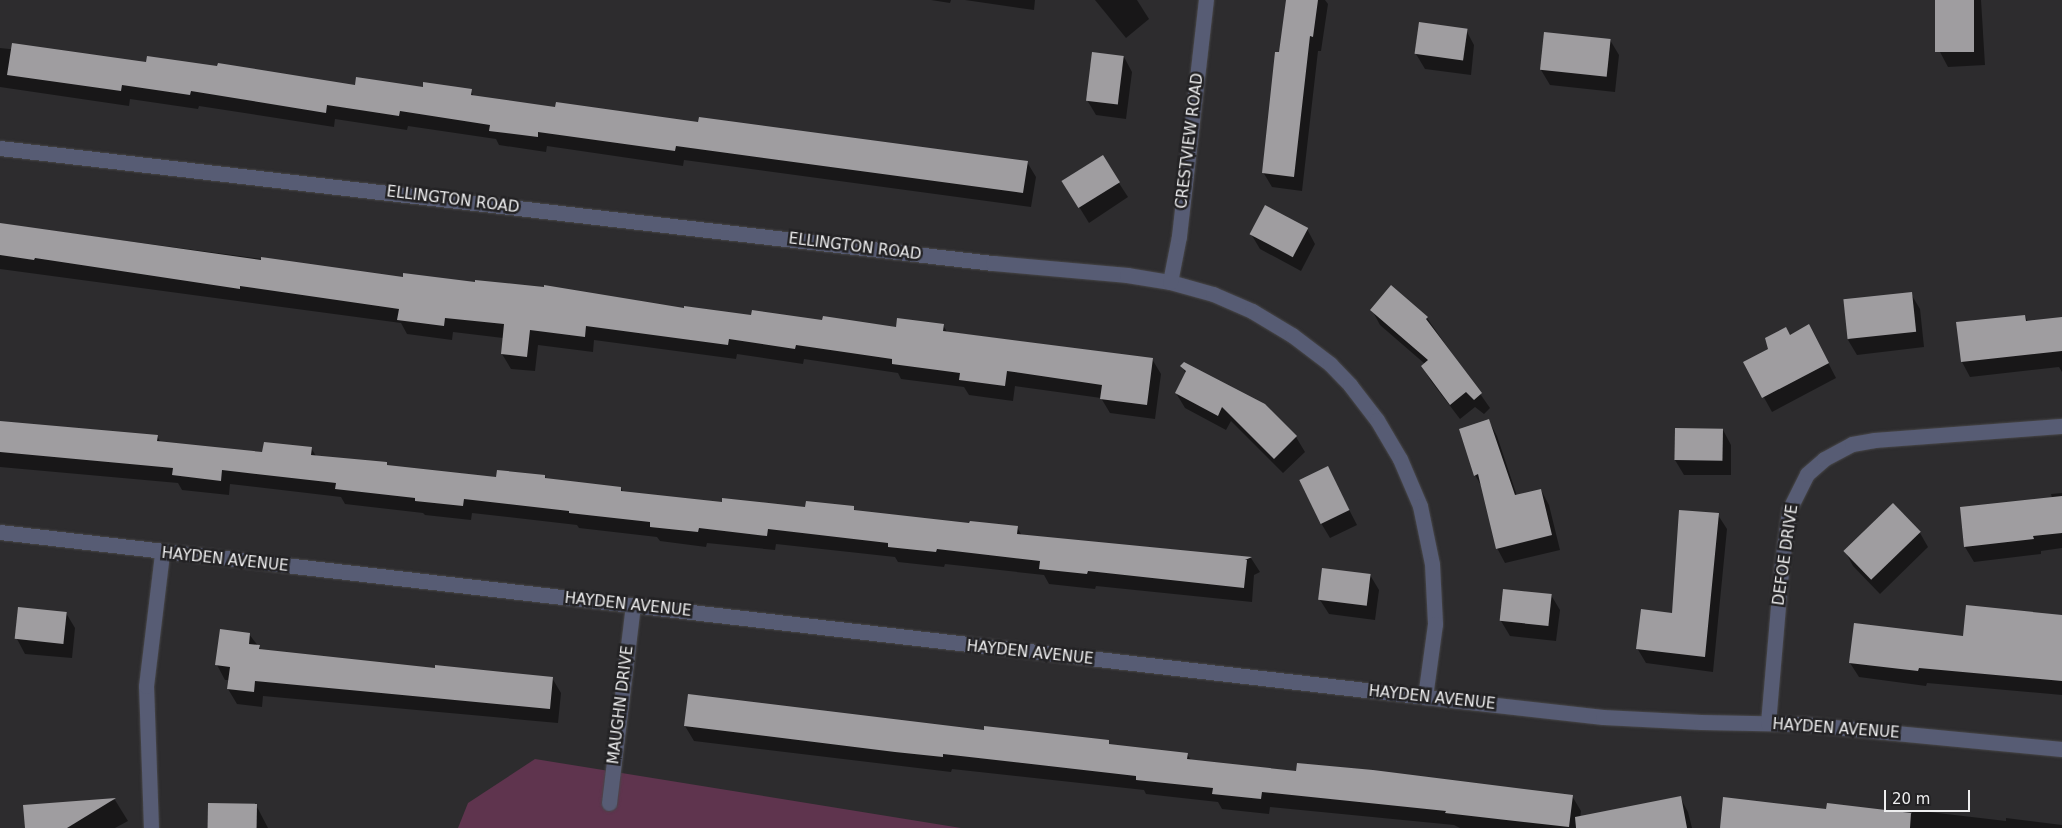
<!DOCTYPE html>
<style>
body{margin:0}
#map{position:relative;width:2062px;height:828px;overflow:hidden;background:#2d2c2e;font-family:"DejaVu Sans",sans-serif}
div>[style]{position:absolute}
.green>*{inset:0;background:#5f344e}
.shadow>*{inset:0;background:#0007}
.building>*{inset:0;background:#9f9da0;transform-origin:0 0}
.roads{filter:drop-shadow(0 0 1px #484749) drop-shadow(0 0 1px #484749)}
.minor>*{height:15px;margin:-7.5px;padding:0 7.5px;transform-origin:7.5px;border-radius:7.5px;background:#575c74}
.tertiary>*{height:15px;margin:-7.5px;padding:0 7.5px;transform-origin:7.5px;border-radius:7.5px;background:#575c74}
span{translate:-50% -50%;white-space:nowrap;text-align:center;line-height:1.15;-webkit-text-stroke:5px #232224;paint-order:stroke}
.street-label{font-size:15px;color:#eeeeef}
.scale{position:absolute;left:1884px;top:790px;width:86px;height:22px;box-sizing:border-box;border:2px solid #eeeeef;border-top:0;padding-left:6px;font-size:15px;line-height:18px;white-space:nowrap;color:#eeeeef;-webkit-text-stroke:4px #232224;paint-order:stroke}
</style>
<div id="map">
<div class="green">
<div style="clip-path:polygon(535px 759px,961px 828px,458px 828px,468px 803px)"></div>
</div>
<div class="shadow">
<div style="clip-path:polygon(931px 0,951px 0,950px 3px)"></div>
<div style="clip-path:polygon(965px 0,1035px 0,1034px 10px)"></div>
<div style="clip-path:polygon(1095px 0,1137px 0,1149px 19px,1126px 38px)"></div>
<div style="clip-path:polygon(1287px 0,1325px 0,1328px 4px,1321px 51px,1318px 51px,1302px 191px,1272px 187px,1263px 172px)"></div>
<div style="clip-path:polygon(1937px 0,1981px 0,1985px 65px,1948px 67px,1940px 52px)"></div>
<div style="clip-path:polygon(1466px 30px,1474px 45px,1471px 75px,1425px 69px,1416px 54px)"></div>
<div style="clip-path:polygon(1545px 33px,1610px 40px,1619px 55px,1615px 92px,1550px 85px,1541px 70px)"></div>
<div style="clip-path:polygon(0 48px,356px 86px,471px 91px,474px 97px,556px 109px,1027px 162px,1036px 177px,1031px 207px,684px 160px,683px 166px,547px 146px,546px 152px,499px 145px,496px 139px,408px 126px,407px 130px,335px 119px,334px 127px,199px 106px,198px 109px,130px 99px,129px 106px,0 87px)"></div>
<div style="clip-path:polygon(1124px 57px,1132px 72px,1126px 119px,1096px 115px,1087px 100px)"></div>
<div style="clip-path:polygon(1102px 157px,1128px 197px,1089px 223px,1073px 197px)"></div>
<div style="clip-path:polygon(0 224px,404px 278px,752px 317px,897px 329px,943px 325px,947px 332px,1152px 359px,1161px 374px,1155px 419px,1110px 413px,1101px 398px,1015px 386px,1013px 401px,969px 395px,964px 387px,901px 379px,898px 373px,804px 359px,803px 364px,737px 354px,736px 359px,594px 340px,593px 352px,538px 345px,535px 371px,511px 369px,502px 354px,503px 338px,453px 332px,452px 340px,407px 334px,401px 323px,0 269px)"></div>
<div style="clip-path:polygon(1307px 229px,1315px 244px,1301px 271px,1260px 249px,1251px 234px)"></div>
<div style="clip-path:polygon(1911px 294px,1920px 309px,1924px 347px,1857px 355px,1848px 340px)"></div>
<div style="clip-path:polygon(1372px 310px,1427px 318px,1490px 408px,1484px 414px,1475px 407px,1460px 419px,1431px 381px,1422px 366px,1425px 364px,1380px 325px)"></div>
<div style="clip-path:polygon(2025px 316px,2028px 322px,2062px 319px,2062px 372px,2059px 367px,1970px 377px,1962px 362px)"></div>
<div style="clip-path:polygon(1789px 336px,1817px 341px,1836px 378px,1772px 412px,1745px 363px)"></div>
<div style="clip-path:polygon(1182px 366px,1296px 437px,1305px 452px,1283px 473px,1231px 421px,1226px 430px,1185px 408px,1176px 393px,1186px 374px)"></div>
<div style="clip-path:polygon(1489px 421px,1497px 436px,1517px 496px,1541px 490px,1549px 505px,1560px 550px,1505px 563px,1497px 548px,1482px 487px,1475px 475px)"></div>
<div style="clip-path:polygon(0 422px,157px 436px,161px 443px,264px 454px,311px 448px,316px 456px,386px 464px,388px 467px,497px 478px,545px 476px,547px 480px,621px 488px,623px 492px,723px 504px,806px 509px,853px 507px,856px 512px,970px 525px,1017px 527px,1022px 536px,1251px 558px,1260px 572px,1254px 575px,1252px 602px,1096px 586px,1095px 589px,1049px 584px,1044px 575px,945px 564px,944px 567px,898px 562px,895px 557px,776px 544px,775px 550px,707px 543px,706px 547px,660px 541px,657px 537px,579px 528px,577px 525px,472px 513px,471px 520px,425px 515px,423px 513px,345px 504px,341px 497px,230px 484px,229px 495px,182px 490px,178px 483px,0 467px)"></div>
<div style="clip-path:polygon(1723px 430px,1731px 445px,1731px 475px,1684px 475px,1675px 460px)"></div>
<div style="clip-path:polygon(1327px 467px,1357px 525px,1330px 538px,1321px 523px)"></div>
<div style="clip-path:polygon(2062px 493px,2062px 548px,2041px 551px,2041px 554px,1974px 562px,1965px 547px,1961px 508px,2052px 498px,2051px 494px)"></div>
<div style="clip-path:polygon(1718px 515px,1727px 529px,1713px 672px,1646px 663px,1637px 648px,1673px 614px)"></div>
<div style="clip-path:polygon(1920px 533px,1928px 547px,1880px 594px,1853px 566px,1845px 551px)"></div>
<div style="clip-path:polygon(1370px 575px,1379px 590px,1375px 620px,1329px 614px,1320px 600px)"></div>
<div style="clip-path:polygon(1551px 595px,1560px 610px,1556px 641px,1510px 636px,1501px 621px)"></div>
<div style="clip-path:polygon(66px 613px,75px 628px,72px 658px,25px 654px,17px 639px)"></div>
<div style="clip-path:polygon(249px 634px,262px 651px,436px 669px,552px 678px,561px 693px,558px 723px,263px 696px,262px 707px,237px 704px,228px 689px,229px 680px,225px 680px,217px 665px)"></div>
<div style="clip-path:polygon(2062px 643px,2062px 695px,1927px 683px,1926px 686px,1859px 677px,1850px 663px)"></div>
<div style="clip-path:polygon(685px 726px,985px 731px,1108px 742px,1111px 746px,1187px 754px,1191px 760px,1297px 772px,1572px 796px,1581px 811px,1579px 828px,1460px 828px,1454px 825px,1270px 807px,1269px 814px,1222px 809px,1218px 802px,1146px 794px,1144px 790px,952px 769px,951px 772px,694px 741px)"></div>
<div style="clip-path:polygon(1680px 797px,1688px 812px,1692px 828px,1617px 828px)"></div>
<div style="clip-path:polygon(115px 800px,128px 821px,115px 828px,26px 828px,24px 807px)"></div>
<div style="clip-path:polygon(1828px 804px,1912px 814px,1912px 810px,2006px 821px,2006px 818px,2062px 825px,2062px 828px,1721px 828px,1827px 810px)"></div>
<div style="clip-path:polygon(256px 805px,268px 828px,209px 828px)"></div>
</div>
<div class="building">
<div style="clip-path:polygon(1286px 0,1318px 0,1313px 37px,1310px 36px,1294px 177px,1262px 173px,1275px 52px,1279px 52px)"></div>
<div style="left:1935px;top:0;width:39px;height:52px"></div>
<div style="left:1419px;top:22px;width:49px;height:32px;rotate:8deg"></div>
<div style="left:1544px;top:32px;width:67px;height:38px;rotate:6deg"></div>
<div style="clip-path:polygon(12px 43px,146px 62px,147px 56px,217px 66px,218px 63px,355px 85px,356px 77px,423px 87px,423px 82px,472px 89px,471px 95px,555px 107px,556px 102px,698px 122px,699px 117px,1028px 161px,1023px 193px,676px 146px,675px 151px,538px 132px,538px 137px,489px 131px,490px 125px,400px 111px,399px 116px,327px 105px,326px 113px,191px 91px,190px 95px,122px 85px,121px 91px,7px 75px)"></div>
<div style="left:1092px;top:52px;width:32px;height:49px;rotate:7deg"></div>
<div style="left:1103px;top:155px;width:32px;height:49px;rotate:58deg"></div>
<div style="left:1265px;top:205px;width:49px;height:33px;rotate:28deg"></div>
<div style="clip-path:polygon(0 223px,261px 260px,261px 257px,403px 277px,403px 273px,475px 282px,475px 280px,544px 287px,544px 285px,684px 308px,684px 306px,751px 315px,752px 310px,822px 320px,823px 316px,896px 327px,897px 318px,944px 324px,943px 331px,1153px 358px,1147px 405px,1100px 399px,1102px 385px,1007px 371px,1005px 386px,959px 380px,960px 373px,892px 364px,892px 359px,796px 345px,795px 349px,729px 339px,728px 345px,586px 326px,585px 337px,530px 330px,527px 357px,501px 354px,504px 324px,445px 318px,444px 326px,397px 320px,399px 309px,240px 286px,240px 289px,35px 258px,34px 260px,0 255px)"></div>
<div style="clip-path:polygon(1391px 285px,1428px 317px,1426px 319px,1482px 393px,1474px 400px,1466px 392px,1450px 405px,1421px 366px,1428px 360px,1370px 310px)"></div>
<div style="left:1912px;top:292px;width:40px;height:69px;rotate:84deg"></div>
<div style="clip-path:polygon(2025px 315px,2026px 321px,2062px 317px,2062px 351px,1961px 362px,1956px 322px)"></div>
<div style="clip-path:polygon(1809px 324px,1829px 363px,1762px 398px,1743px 362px,1768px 349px,1765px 338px,1786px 327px,1790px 335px)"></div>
<div style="clip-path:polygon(1184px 362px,1265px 404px,1297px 436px,1274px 459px,1222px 407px,1218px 416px,1175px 393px,1186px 371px,1180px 366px)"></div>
<div style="clip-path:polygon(1489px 419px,1515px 495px,1541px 489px,1552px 535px,1496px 549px,1478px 474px,1474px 476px,1459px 429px)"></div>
<div style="clip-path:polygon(0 421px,158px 435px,157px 441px,262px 452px,264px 442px,312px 447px,311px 455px,387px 462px,387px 465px,496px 477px,497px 470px,545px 475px,545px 478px,621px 487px,621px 491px,722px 502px,722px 498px,805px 507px,806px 501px,854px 506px,854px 510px,969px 523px,970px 521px,1018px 526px,1017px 534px,1252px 557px,1245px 560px,1247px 560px,1244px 588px,1088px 571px,1087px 574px,1039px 569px,1040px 561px,937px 549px,936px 552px,888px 547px,888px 543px,768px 529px,767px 536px,699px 528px,698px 532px,650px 527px,650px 522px,569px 513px,569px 511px,464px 499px,463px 506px,415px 501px,415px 498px,335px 489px,336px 483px,222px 470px,221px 481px,172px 475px,173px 468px,0 452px)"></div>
<div style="left:1675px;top:428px;width:48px;height:32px;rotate:1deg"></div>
<div style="left:1328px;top:466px;width:49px;height:32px;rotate:64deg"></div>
<div style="clip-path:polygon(2062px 496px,2062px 533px,2033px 536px,2034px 539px,1964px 547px,1960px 507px)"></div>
<div style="left:1893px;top:503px;width:40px;height:69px;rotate:46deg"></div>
<div style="clip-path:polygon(1679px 510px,1719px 513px,1705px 657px,1636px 649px,1641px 609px,1672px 613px)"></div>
<div style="left:1322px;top:568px;width:49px;height:32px;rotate:7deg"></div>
<div style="left:1503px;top:589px;width:49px;height:32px;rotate:6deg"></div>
<div style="clip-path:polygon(1966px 605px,2062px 615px,2062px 681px,1919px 668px,1918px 671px,1849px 663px,1854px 623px,1963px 636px)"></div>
<div style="left:18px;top:607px;width:49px;height:32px;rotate:6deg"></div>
<div style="clip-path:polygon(220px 629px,250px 633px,249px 644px,260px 645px,259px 649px,435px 668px,435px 665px,553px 677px,550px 709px,255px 681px,254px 692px,227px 689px,230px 667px,215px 665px)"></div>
<div style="clip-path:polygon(688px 694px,984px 730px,984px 726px,1109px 740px,1109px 744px,1188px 753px,1187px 759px,1296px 771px,1297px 763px,1373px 770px,1573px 795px,1569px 827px,1445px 813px,1446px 811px,1262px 792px,1261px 799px,1212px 794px,1213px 788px,1136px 780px,1136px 776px,943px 754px,943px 757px,895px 752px,684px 726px)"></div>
<div style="clip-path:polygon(1681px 796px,1687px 828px,1576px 828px,1575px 817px)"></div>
<div style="clip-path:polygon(1723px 797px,1826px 809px,1827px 803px,1911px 813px,1910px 828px,1720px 828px)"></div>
<div style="clip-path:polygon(116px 798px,67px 828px,25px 828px,23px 805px)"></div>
<div style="left:208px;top:803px;width:49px;height:25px;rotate:1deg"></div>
</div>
<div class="roads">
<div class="minor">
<div style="left:0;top:148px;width:1000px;rotate:6.61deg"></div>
<div style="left:993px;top:263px;width:135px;rotate:5.1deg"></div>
<div style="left:1127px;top:275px;width:44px;rotate:9.2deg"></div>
<div style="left:1170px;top:282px;width:45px;rotate:15.6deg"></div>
<div style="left:1213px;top:294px;width:43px;rotate:23.6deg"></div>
<div style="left:1252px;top:311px;width:47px;rotate:31deg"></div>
<div style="left:1292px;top:335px;width:48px;rotate:37.3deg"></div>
<div style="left:1330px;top:364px;width:29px;rotate:46deg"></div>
<div style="left:1350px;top:385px;width:44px;rotate:52.4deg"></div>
<div style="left:1377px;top:420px;width:45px;rotate:59.5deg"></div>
<div style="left:1400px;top:459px;width:51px;rotate:66.9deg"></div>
<div style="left:1420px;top:506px;width:59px;rotate:78.3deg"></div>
<div style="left:1432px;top:564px;width:60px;rotate:87.1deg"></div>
<div style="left:1435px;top:624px;width:74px;rotate:97.8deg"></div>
<div style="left:1425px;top:697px;width:179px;rotate:6.4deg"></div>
<div style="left:1603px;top:717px;width:98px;rotate:2.9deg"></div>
<div style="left:1701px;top:722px;width:101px;rotate:1.1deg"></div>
<div style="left:1802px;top:724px;width:261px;rotate:5.5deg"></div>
<div style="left:1170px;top:282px;width:47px;rotate:-78.9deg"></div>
<div style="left:1179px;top:236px;width:238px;rotate:-83.5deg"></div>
<div style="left:1768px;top:723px;width:154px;rotate:-85.1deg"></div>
<div style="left:1781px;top:570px;width:61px;rotate:-82.4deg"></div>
<div style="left:1789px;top:510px;width:40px;rotate:-63.4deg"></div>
<div style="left:1807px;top:474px;width:23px;rotate:-41deg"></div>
<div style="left:1824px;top:459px;width:32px;rotate:-28deg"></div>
<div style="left:1852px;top:444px;width:23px;rotate:-10deg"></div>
<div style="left:1875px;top:440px;width:188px;rotate:-4.3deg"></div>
<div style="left:609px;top:803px;width:198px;rotate:-83.1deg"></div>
<div style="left:151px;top:828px;width:142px;rotate:-92deg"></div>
<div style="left:146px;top:686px;width:134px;rotate:-83.1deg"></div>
</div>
<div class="tertiary">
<div style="left:0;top:532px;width:1435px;rotate:6.6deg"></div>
</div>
</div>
<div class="street-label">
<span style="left:1190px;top:141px;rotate:-83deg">CRESTVIEW ROAD</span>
<span style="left:453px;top:200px;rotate:7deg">ELLINGTON ROAD</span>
<span style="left:855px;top:247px;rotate:7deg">ELLINGTON ROAD</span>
<span style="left:1786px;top:555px;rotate:-82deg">DEFOE DRIVE</span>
<span style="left:225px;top:560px;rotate:6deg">HAYDEN AVENUE</span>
<span style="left:628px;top:605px;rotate:6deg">HAYDEN AVENUE</span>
<span style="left:1030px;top:653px;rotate:6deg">HAYDEN AVENUE</span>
<span style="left:1432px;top:698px;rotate:6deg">HAYDEN AVENUE</span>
<span style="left:621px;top:705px;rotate:-83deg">MAUGHN DRIVE</span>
<span style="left:1836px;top:729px;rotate:4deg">HAYDEN AVENUE</span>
</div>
<div class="scale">20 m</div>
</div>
